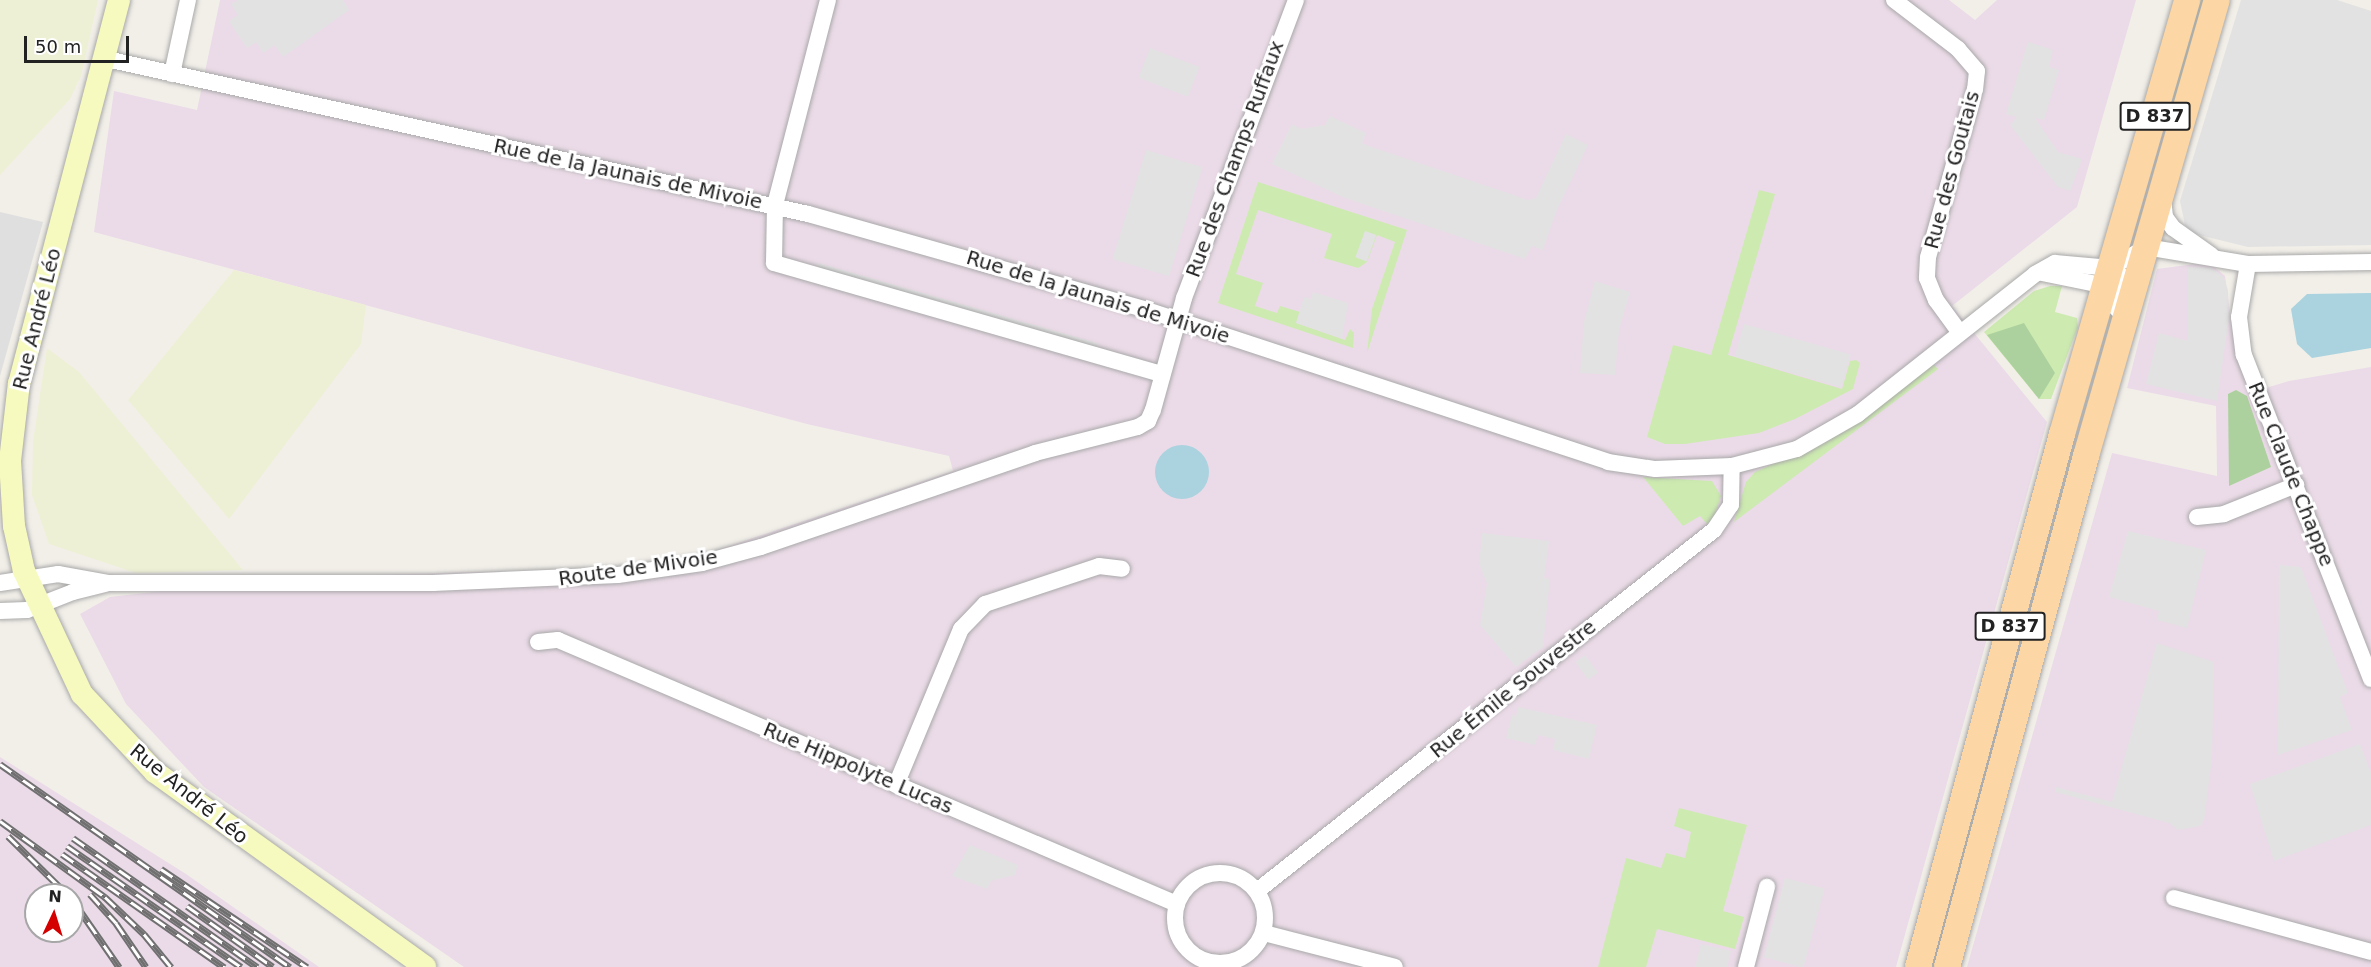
<!DOCTYPE html>
<meta charset="utf-8">
<style>
body{margin:0}
#map{position:relative;width:2371px;height:967px;overflow:hidden;background:#f2efe9;font-family:"DejaVu Sans",sans-serif}
div>[style]{position:absolute}
.residential>*{inset:0;background:#e0dfdf}
.industrial>*{inset:0;background:#ebdbe8}
.farmland>*{inset:0;background:#eef0d5}
.grass>*{inset:0;background:#cdebb0}
.forest>*{inset:0;background:#add19e}
.parking>*{inset:0;background:#e2e2e2;transform-origin:0 0}
.water>*{inset:0;background:#aad3df}
.round{border-radius:50%}
.roads{filter:drop-shadow(0 0 2px #a9a9a9) drop-shadow(0 0 2px #a9a9a9)}
.street>*{height:16px;margin:-8px;padding:0 8px;transform-origin:8px;border-radius:8px;background:#fff}
.street>.ring{margin:-8px;padding:0;box-sizing:content-box;background:none;border:16px solid #fff;border-radius:50%}
.secondary>*{height:22px;margin:-11px;padding:0 11px;transform-origin:11px;border-radius:11px;background:#f7fabf}
.primary>*{height:26px;margin:-13px;padding:0 13px;transform-origin:13px;border-radius:13px;background:#fcd6a4}
.rail>*{height:7px;margin-top:-3.5px;transform-origin:0;background:repeating-linear-gradient(90deg,#fff 0 14px,#707070 0 28px);box-sizing:border-box;border-block:2px solid #707070}
span{translate:-50% -50%;white-space:nowrap;text-align:center;line-height:1.15;-webkit-text-stroke:6px #fff;paint-order:stroke}
.shield-label span{padding:2px 4px;background:#fff;border:2px solid;border-radius:4px;-webkit-text-stroke-width:0}
.shield-label{font-size:18px;color:#222;font-weight:700}
.street-label{font-size:20px;color:#222}
.north{position:absolute;left:24px;top:883px;width:60px;height:60px;box-sizing:border-box;background:#fff;border:2px solid #a7a7a7;border-radius:50%;rotate:4deg;font-size:16px;font-weight:700;line-height:24px;text-align:center;color:#222}
.north::after{content:'';display:block;margin:auto;width:21px;height:27px;background:#d40000;clip-path:polygon(50% 0,100% 100%,50% 72%,0 100%)}
.scale{position:absolute;left:24px;top:36px;width:105px;height:27px;box-sizing:border-box;border:3px solid #222;border-top:0;padding-left:8px;font-size:18px;line-height:21px;white-space:nowrap;color:#222;-webkit-text-stroke:4px #fff;paint-order:stroke}
</style>
<div id="map">
<div class="residential">
<div style="clip-path:polygon(0 212px,43px 222px,0 376px)"></div>
</div>
<div class="industrial">
<div style="clip-path:polygon(220px 0,1949px 0,1975px 20px,1997px 0,2136px 0,2077px 207px,1952px 306px,2047px 422px,1896px 967px,464px 967px,204px 787px,126px 704px,80px 614px,110px 597px,274px 578px,616px 568px,702px 555px,953px 471px,949px 456px,807px 424px,94px 232px,114px 91px,197px 110px)"></div>
<div style="clip-path:polygon(2195px 264px,2213px 266px,2225px 276px,2232px 327px,2253px 392px,2289px 381px,2371px 367px,2371px 967px,1967px 967px,2112px 453px,2217px 476px,2216px 406px,2127px 388px,2157px 269px)"></div>
<div style="clip-path:polygon(evenodd,0 757px,186px 874px,319px 967px,0 967px,0 757px,36px 895px,72px 895px,72px 931px,36px 931px,36px 895px)"></div>
</div>
<div class="farmland">
<div style="clip-path:polygon(0 0,98px 0,81px 76px,70px 99px,0 175px)"></div>
<div style="clip-path:polygon(234px 270px,366px 305px,361px 344px,229px 519px,128px 400px)"></div>
<div style="clip-path:polygon(47px 348px,79px 372px,243px 570px,136px 573px,49px 544px,32px 495px,33px 442px)"></div>
</div>
<div class="grass">
<div style="clip-path:polygon(2194px 0,2208px 0,2157px 181px,2181px 56px)"></div>
<div style="clip-path:polygon(1258px 182px,1407px 230px,1367px 353px,1372px 309px,1395px 242px,1377px 235px,1367px 262px,1358px 268px,1324px 258px,1332px 234px,1258px 210px,1236px 274px,1263px 283px,1255px 306px,1277px 313px,1280px 306px,1300px 312px,1296px 323px,1345px 340px,1350px 329px,1354px 333px,1353px 348px,1218px 303px)"></div>
<div style="clip-path:polygon(1759px 190px,1775px 194px,1728px 355px,1842px 389px,1850px 361px,1856px 360px,1860px 363px,1853px 389px,1795px 419px,1759px 433px,1685px 444px,1665px 444px,1647px 437px,1673px 345px,1711px 355px)"></div>
<div style="clip-path:polygon(2050px 286px,2062px 286px,2055px 312px,2077px 318px,2078px 327px,2051px 399px,2039px 399px,1984px 332px,2034px 291px)"></div>
<div style="clip-path:polygon(1933px 364px,1938px 369px,1734px 522px,1746px 482px,1755px 472px,1843px 432px)"></div>
<div style="clip-path:polygon(1643px 477px,1712px 481px,1721px 496px,1714px 518px,1707px 524px,1700px 516px,1683px 526px)"></div>
<div style="clip-path:polygon(1679px 808px,1747px 825px,1723px 911px,1744px 917px,1735px 949px,1657px 929px,1646px 967px,1598px 967px,1626px 858px,1661px 868px,1666px 853px,1685px 858px,1691px 832px,1674px 826px)"></div>
</div>
<div class="forest">
<div style="clip-path:polygon(2024px 323px,2055px 373px,2039px 399px,1987px 335px)"></div>
<div style="clip-path:polygon(2236px 390px,2247px 396px,2271px 467px,2229px 486px,2228px 394px)"></div>
</div>
<div class="parking">
<div style="clip-path:polygon(238px 0,343px 0,349px 10px,283px 57px,275px 45px,263px 53px,256px 42px,247px 48px,229px 21px,238px 15px,231px 4px)"></div>
<div style="clip-path:polygon(2241px 0,2337px 0,2371px 11px,2371px 245px,2248px 247px,2191px 233px,2185px 225px,2180px 201px)"></div>
<div style="clip-path:polygon(2028px 42px,2053px 50px,2049px 67px,2059px 70px,2044px 120px,2035px 118px,2058px 152px,2082px 159px,2070px 191px,2058px 187px,2010px 125px,2017px 117px,2006px 114px)"></div>
<div style="left:1150px;top:48px;width:53px;height:32px;rotate:21deg"></div>
<div style="clip-path:polygon(1330px 116px,1366px 133px,1362px 143px,1369px 146px,1528px 200px,1536px 198px,1566px 134px,1588px 145px,1556px 212px,1543px 250px,1532px 246px,1525px 259px,1345px 198px,1272px 164px,1292px 124px,1301px 129px,1325px 125px)"></div>
<div style="left:1146px;top:150px;width:59px;height:114px;rotate:17deg"></div>
<div style="left:1365px;top:231px;width:12px;height:28px;rotate:20deg"></div>
<div style="left:818px;top:263px;width:292px;height:8px;rotate:16deg"></div>
<div style="clip-path:polygon(2188px 267px,2212px 268px,2224px 278px,2228px 290px,2229px 318px,2217px 401px,2146px 384px,2159px 333px,2188px 341px)"></div>
<div style="clip-path:polygon(1595px 281px,1630px 292px,1619px 330px,1615px 375px,1580px 373px,1584px 322px)"></div>
<div style="clip-path:polygon(1313px 292px,1348px 303px,1342px 338px,1346px 340px,1296px 323px,1304px 297px,1311px 299px)"></div>
<div style="left:1744px;top:324px;width:111px;height:34px;rotate:16deg"></div>
<div style="clip-path:polygon(2128px 531px,2206px 550px,2187px 628px,2157px 620px,2159px 611px,2109px 597px)"></div>
<div style="clip-path:polygon(1482px 533px,1549px 541px,1544px 578px,1550px 579px,1543px 647px,1516px 667px,1480px 625px,1487px 584px,1479px 563px)"></div>
<div style="clip-path:polygon(2279px 565px,2301px 567px,2348px 693px,2340px 697px,2352px 730px,2278px 755px)"></div>
<div style="clip-path:polygon(2157px 643px,2214px 662px,2212px 758px,2204px 821px,2200px 826px,2178px 830px,2169px 823px,2055px 792px,2056px 787px,2112px 802px)"></div>
<div style="left:1585px;top:655px;width:22px;height:12px;rotate:54deg"></div>
<div style="clip-path:polygon(1518px 707px,1597px 725px,1589px 759px,1553px 750px,1555px 739px,1538px 735px,1535px 745px,1506px 738px,1512px 715px,1516px 716px)"></div>
<div style="clip-path:polygon(2360px 744px,2371px 773px,2371px 825px,2274px 861px,2250px 784px)"></div>
<div style="clip-path:polygon(970px 845px,1018px 865px,1015px 875px,991px 881px,987px 889px,952px 876px)"></div>
<div style="left:1785px;top:878px;width:41px;height:82px;rotate:15deg"></div>
<div style="clip-path:polygon(1701px 944px,1731px 951px,1727px 967px,1695px 967px)"></div>
</div>
<div class="water">
<div style="clip-path:polygon(2371px 293px,2371px 348px,2312px 358px,2297px 344px,2291px 309px,2307px 294px)"></div>
<div class="round" style="left:1155px;top:445px;width:54px;height:54px"></div>
</div>
<div class="roads">
<div class="street">
<div style="left:828px;top:0;width:212px;rotate:104.5deg"></div>
<div style="left:775px;top:205px;width:58px;rotate:91deg"></div>
<div style="left:774px;top:263px;width:404px;rotate:16deg"></div>
<div style="left:1894px;top:0;width:81px;rotate:37.4deg"></div>
<div style="left:1958px;top:49px;width:29px;rotate:49deg"></div>
<div style="left:1977px;top:71px;width:18px;rotate:96deg"></div>
<div style="left:1975px;top:89px;width:174px;rotate:105.6deg"></div>
<div style="left:1928px;top:257px;width:21px;rotate:93deg"></div>
<div style="left:1927px;top:278px;width:24px;rotate:68deg"></div>
<div style="left:1936px;top:300px;width:39px;rotate:54deg"></div>
<div style="left:102px;top:58px;width:723px;rotate:12.46deg"></div>
<div style="left:808px;top:214px;width:352px;rotate:15.8deg"></div>
<div style="left:1147px;top:310px;width:485px;rotate:18.2deg"></div>
<div style="left:1608px;top:462px;width:48px;rotate:8.5deg"></div>
<div style="left:1655px;top:469px;width:77px;rotate:-2.2deg"></div>
<div style="left:1732px;top:466px;width:67px;rotate:-14.7deg"></div>
<div style="left:1797px;top:449px;width:70px;rotate:-29.8deg"></div>
<div style="left:1858px;top:414px;width:226px;rotate:-38.3deg"></div>
<div style="left:2035px;top:274px;width:23px;rotate:-29deg"></div>
<div style="left:2055px;top:263px;width:56px;rotate:5.1deg"></div>
<div style="left:172px;top:74px;width:76px;rotate:-77.8deg"></div>
<div style="left:2163px;top:198px;width:19px;rotate:84deg"></div>
<div style="left:2165px;top:217px;width:14px;rotate:54deg"></div>
<div style="left:2173px;top:228px;width:47px;rotate:35.4deg"></div>
<div style="left:2248px;top:264px;width:54px;rotate:99.6deg"></div>
<div style="left:2239px;top:317px;width:38px;rotate:83deg"></div>
<div style="left:2244px;top:355px;width:348px;rotate:68.6deg"></div>
<div style="left:2111px;top:268px;width:41px;rotate:-31deg"></div>
<div style="left:2146px;top:247px;width:103px;rotate:9.5deg"></div>
<div style="left:2248px;top:264px;width:123px;rotate:-0.9deg"></div>
<div style="left:2042px;top:273px;width:65px;rotate:11.5deg"></div>
<div style="left:2106px;top:286px;width:8px;rotate:-23deg"></div>
<div style="left:2117px;top:309px;width:33px;rotate:-79deg"></div>
<div style="left:2197px;top:517px;width:27px;rotate:-6deg"></div>
<div style="left:2224px;top:514px;width:78px;rotate:-21.9deg"></div>
<div style="left:0;top:583px;width:59px;rotate:-8.8deg"></div>
<div style="left:58px;top:574px;width:52px;rotate:10deg"></div>
<div style="left:109px;top:583px;width:324px"></div>
<div style="left:433px;top:583px;width:185px;rotate:-2.5deg"></div>
<div style="left:618px;top:575px;width:85px;rotate:-8.1deg"></div>
<div style="left:702px;top:563px;width:61px;rotate:-15.2deg"></div>
<div style="left:761px;top:547px;width:290px;rotate:-18.9deg"></div>
<div style="left:1035px;top:453px;width:106px;rotate:-14.2deg"></div>
<div style="left:1138px;top:427px;width:12px;rotate:-31deg"></div>
<div style="left:1148px;top:421px;width:12px;rotate:-66deg"></div>
<div style="left:1153px;top:410px;width:116px;rotate:-74.5deg"></div>
<div style="left:1184px;top:298px;width:318px;rotate:-69.4deg"></div>
<div style="left:0;top:611px;width:27px;rotate:-2deg"></div>
<div style="left:27px;top:610px;width:49px;rotate:-21.4deg"></div>
<div style="left:73px;top:592px;width:33px;rotate:-14deg"></div>
<div style="left:538px;top:642px;width:20px;rotate:-6deg"></div>
<div style="left:558px;top:640px;width:673px;rotate:23.1deg"></div>
<div style="left:896px;top:785px;width:169px;rotate:-67.4deg"></div>
<div style="left:961px;top:629px;width:35px;rotate:-46deg"></div>
<div style="left:985px;top:604px;width:120px;rotate:-18.4deg"></div>
<div style="left:1099px;top:566px;width:23px;rotate:7deg"></div>
<div class="ring" style="left:1175px;top:873px;width:74px;height:74px"></div>
<div style="left:1257px;top:891px;width:582px;rotate:-38.31deg"></div>
<div style="left:1714px;top:530px;width:30px;rotate:-56deg"></div>
<div style="left:1731px;top:505px;width:39px;rotate:-89deg"></div>
<div style="left:2174px;top:898px;width:204px;rotate:15.3deg"></div>
<div style="left:1264px;top:933px;width:135px;rotate:14.5deg"></div>
<div style="left:1746px;top:967px;width:83px;rotate:-75.3deg"></div>
</div>
<div class="secondary">
<div style="left:119px;top:0;width:396px;rotate:104.6deg"></div>
<div style="left:19px;top:383px;width:79px;rotate:96.6deg"></div>
<div style="left:10px;top:461px;width:65px;rotate:86.5deg"></div>
<div style="left:14px;top:526px;width:46px;rotate:77.5deg"></div>
<div style="left:24px;top:571px;width:136px;rotate:64.8deg"></div>
<div style="left:82px;top:694px;width:107px;rotate:46.9deg"></div>
<div style="left:155px;top:772px;width:333px;rotate:35.8deg"></div>
</div>
<div class="primary">
<div style="left:1918px;top:967px;width:552px;rotate:-74.88deg"></div>
<div style="left:2062px;top:434px;width:452px;rotate:-73.9deg"></div>
<div style="left:1947px;top:967px;width:530px;rotate:-74.78deg"></div>
<div style="left:2086px;top:456px;width:474px;rotate:-74deg"></div>
</div>
</div>
<div class="rail">
<div style="left:0;top:764px;width:354px;rotate:35deg"></div>
<div style="left:0;top:821px;width:130px;rotate:35.9deg"></div>
<div style="left:105px;top:897px;width:54px;rotate:43.5deg"></div>
<div style="left:144px;top:934px;width:43px;rotate:50.7deg"></div>
<div style="left:8px;top:836px;width:84px;rotate:44.5deg"></div>
<div style="left:73px;top:838px;width:225px;rotate:35deg"></div>
<div style="left:67px;top:846px;width:212px;rotate:34.8deg"></div>
<div style="left:62px;top:854px;width:198px;rotate:34.9deg"></div>
<div style="left:161px;top:869px;width:176px;rotate:33.9deg"></div>
<div style="left:90px;top:894px;width:39px;rotate:48deg"></div>
<div style="left:116px;top:923px;width:53px;rotate:55.7deg"></div>
<div style="left:72px;top:899px;width:83px;rotate:55.3deg"></div>
<div style="left:187px;top:906px;width:105px;rotate:35.3deg"></div>
</div>
<div class="shield-label">
<span style="left:2155px;top:116px">D 837</span>
<span style="left:2010px;top:626px">D 837</span>
</div>
<div class="street-label">
<span style="left:1235px;top:159px;rotate:-70deg">Rue des Champs Ruffaux</span>
<span style="left:1952px;top:170px;rotate:-75deg">Rue des Goutais</span>
<span style="left:628px;top:174px;rotate:12deg">Rue de la Jaunais de Mivoie</span>
<span style="left:1098px;top:297px;rotate:17deg">Rue de la Jaunais de Mivoie</span>
<span style="left:37px;top:319px;rotate:-76deg">Rue André Léo</span>
<span style="left:2291px;top:474px;rotate:68deg">Rue Claude Chappe</span>
<span style="left:638px;top:568px;rotate:-8deg">Route de Mivoie</span>
<span style="left:1513px;top:689px;rotate:-39deg">Rue Émile Souvestre</span>
<span style="left:858px;top:768px;rotate:23deg">Rue Hippolyte Lucas</span>
<span style="left:189px;top:794px;rotate:39deg">Rue André Léo</span>
</div>
<div class="north">N</div>
<div class="scale">50 m</div>
</div>
